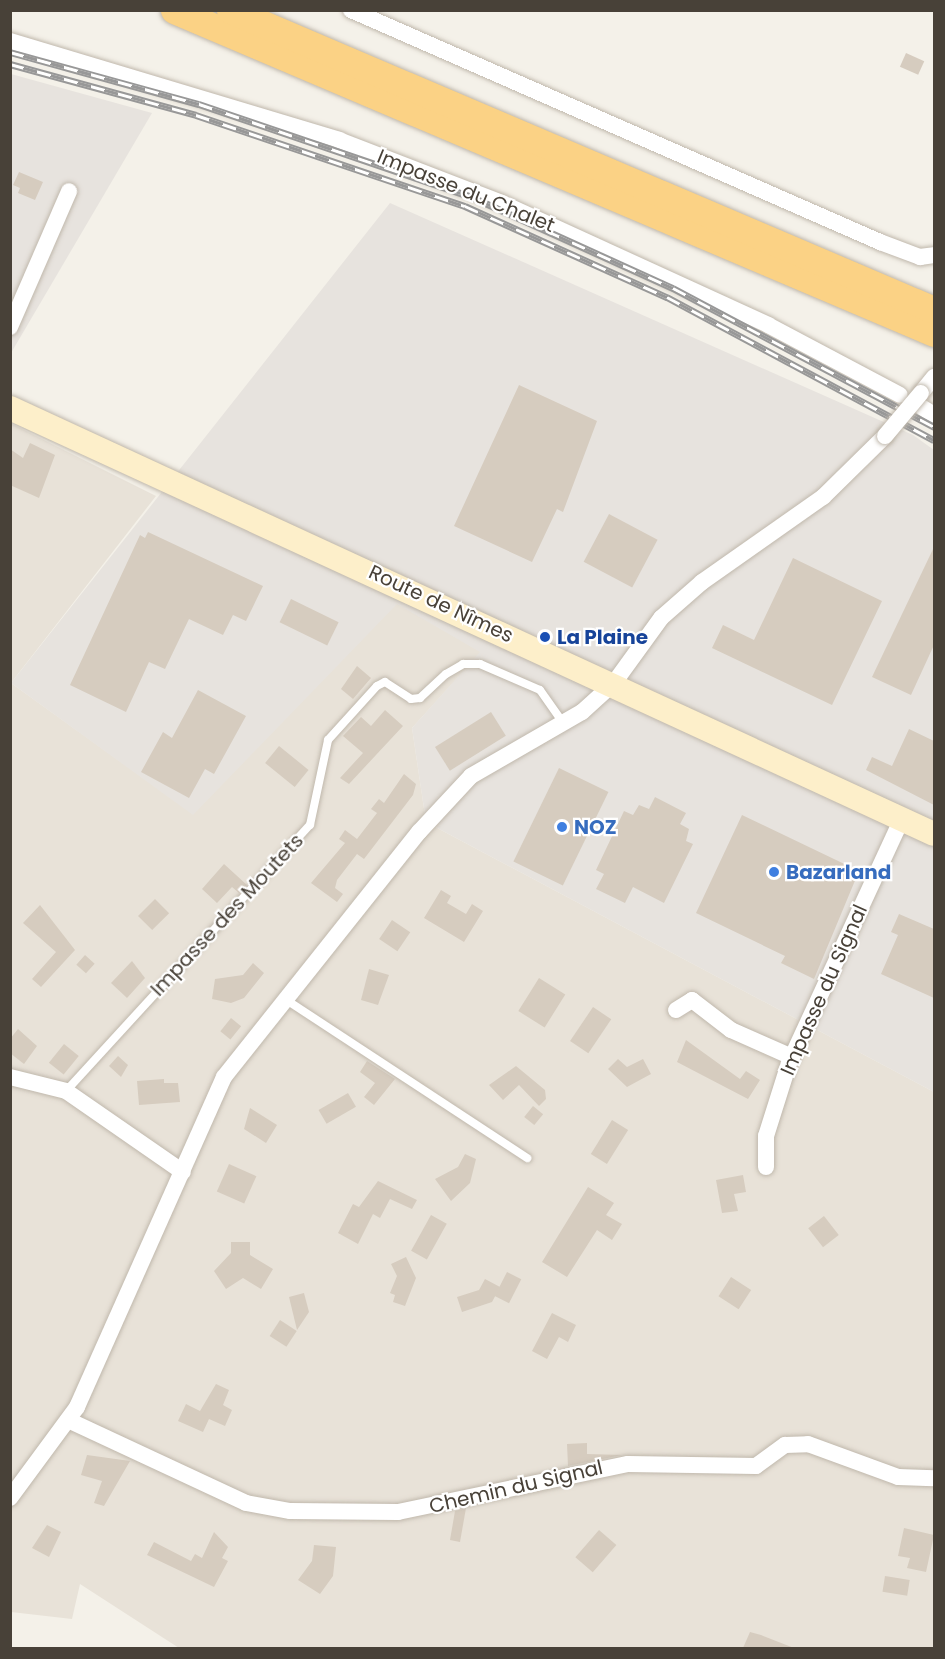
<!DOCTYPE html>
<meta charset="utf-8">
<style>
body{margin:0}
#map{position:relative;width:945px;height:1659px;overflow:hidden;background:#f4f1e9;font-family:Poppins,sans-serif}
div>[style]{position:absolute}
.residential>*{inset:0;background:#e8e2d8}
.industrial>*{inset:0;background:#e7e3de}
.building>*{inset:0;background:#d6ccbf;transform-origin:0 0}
.roads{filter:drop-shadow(0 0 2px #c0b8ac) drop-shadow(0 0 2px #c0b8ac)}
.service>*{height:8px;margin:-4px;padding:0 4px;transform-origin:4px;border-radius:4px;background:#fff}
.minor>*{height:16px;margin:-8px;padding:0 8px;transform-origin:8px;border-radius:8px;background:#fff}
.secondary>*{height:24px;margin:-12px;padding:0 12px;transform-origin:12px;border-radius:12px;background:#fdefca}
.trunk>*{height:27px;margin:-13.5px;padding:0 13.5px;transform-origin:13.5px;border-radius:13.5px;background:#fbd285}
.rail>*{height:7px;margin-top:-3.5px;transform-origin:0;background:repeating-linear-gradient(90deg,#fff 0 14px,#989898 0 28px);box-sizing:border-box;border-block:2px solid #989898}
.bridges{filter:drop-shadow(0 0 2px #c0b8ac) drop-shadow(0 0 2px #c0b8ac)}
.minor-bridge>*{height:16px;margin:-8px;padding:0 8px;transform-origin:8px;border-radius:8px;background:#fff}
.dots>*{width:16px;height:16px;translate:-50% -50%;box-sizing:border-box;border:3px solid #fff;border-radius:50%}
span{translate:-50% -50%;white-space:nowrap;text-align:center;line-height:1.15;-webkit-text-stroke:4.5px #fff;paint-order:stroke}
.street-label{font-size:20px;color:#484138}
.transit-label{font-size:20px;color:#164399;font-weight:700}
.left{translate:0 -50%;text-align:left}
.shop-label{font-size:20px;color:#366cbe;font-weight:700}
.frame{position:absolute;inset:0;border:12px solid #484138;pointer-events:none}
</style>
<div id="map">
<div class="residential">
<div style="clip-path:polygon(10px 423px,156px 496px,11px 683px,193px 814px,397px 603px,481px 652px,412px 728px,426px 822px,934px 1092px,934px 1648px,179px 1648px,80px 1584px,72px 1619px,11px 1612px)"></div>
</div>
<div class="industrial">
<div style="clip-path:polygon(11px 74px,152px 113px,11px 353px)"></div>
<div style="clip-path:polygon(390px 203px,913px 435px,934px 450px,934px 1092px,426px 822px,412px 728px,480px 652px,397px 604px,193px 815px,11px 683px)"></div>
</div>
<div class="building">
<div style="left:906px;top:53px;width:20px;height:15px;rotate:24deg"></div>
<div style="clip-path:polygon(19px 172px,43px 182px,35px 200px,18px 193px,20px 188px,13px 185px)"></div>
<div style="clip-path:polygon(519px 385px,597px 421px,563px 512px,557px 509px,532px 562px,454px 526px)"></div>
<div style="clip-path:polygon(30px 443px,55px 455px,39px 498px,10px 485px,10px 449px,23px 458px)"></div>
<div style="left:609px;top:514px;width:55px;height:54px;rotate:28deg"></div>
<div style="clip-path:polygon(148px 532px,263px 586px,246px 621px,233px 615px,223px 635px,189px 619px,165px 669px,149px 662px,126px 712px,70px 685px,140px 535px,145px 538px)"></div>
<div style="clip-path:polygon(934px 547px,934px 645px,911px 695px,872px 677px)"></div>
<div style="clip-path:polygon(793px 558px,882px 601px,832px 705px,712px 648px,723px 625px,754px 640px)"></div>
<div style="left:291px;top:599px;width:53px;height:26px;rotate:26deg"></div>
<div style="clip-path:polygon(357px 666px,371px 678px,353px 699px,341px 689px)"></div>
<div style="clip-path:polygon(198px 690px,246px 716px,214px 774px,205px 769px,189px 798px,141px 772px,163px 732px,172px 738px)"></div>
<div style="clip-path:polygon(385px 710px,403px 726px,349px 784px,340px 778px,363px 753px,343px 736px,361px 717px,371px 726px)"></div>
<div style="left:491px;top:712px;width:28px;height:66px;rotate:58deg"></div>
<div style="clip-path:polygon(909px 729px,934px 741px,934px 805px,866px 770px,872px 757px,892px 766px)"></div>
<div style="left:279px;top:746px;width:38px;height:22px;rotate:39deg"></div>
<div style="left:559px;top:768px;width:55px;height:104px;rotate:26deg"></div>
<div style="clip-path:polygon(404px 774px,416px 784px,413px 795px,364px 859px,357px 854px,337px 880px,335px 888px,343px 894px,337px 902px,311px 883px,345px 843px,339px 839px,345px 830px,357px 839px,377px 813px,371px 809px,379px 799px,384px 803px)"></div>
<div style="clip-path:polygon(655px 797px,686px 813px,680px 824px,689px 829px,686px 841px,693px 844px,664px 903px,633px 887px,625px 903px,596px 889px,604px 874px,596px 870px,624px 811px,633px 815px,639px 805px,649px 809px)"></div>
<div style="clip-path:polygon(742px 815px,859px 871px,814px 979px,781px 963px,785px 956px,696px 913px)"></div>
<div style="clip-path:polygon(224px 864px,247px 885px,239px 893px,232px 887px,217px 903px,202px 889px)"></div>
<div style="clip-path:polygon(441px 890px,451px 896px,447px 903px,466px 914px,472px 904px,483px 911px,464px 942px,424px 918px)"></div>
<div style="left:155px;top:899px;width:20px;height:24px;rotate:45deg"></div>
<div style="clip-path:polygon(40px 905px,75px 950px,41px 987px,32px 979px,56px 952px,23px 923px)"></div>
<div style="clip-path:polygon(899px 914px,934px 929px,934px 998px,881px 974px,898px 935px,891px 932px)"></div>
<div style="left:392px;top:920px;width:22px;height:23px;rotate:34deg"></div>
<div style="left:85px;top:955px;width:13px;height:13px;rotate:42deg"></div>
<div style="clip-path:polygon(132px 961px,145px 978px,127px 998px,111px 983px)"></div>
<div style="clip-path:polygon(253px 963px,264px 973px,244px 998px,231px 1003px,212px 999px,215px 979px,243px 975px)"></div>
<div style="clip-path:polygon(369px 969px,389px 975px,378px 1005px,361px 1000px)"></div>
<div style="left:539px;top:978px;width:31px;height:39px;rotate:32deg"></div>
<div style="left:593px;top:1007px;width:22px;height:41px;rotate:34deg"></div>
<div style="left:231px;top:1018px;width:13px;height:17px;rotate:39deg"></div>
<div style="clip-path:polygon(18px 1029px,37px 1046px,24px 1064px,10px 1053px,10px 1039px)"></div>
<div style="clip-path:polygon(686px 1040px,740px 1079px,746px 1071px,760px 1080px,748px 1099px,677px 1062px)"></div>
<div style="left:64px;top:1044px;width:19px;height:24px;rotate:39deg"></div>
<div style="clip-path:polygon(118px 1056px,128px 1065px,121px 1077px,109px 1066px)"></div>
<div style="clip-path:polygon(618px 1059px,627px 1067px,643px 1059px,651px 1074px,627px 1087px,608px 1069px)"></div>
<div style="clip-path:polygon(367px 1061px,395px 1079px,374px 1105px,364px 1097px,375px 1083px,360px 1072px)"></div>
<div style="clip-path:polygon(516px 1066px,545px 1090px,546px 1099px,539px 1106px,519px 1085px,503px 1100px,489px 1085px)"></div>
<div style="clip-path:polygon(164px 1079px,164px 1083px,178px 1083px,180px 1102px,139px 1105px,137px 1081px)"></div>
<div style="left:348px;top:1093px;width:16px;height:34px;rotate:60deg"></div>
<div style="left:533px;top:1106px;width:13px;height:14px;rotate:39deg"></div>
<div style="clip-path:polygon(250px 1108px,277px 1125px,266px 1143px,244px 1129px)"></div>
<div style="left:612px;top:1120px;width:19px;height:40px;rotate:32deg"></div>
<div style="clip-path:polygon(465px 1154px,476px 1159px,470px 1183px,451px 1201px,435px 1179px,458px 1167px)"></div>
<div style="left:229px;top:1164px;width:30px;height:30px;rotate:24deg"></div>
<div style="clip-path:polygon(743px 1175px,746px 1192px,734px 1194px,738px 1211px,722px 1213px,716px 1180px)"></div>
<div style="clip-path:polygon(378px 1181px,417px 1200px,412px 1209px,390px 1199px,380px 1218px,373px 1214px,358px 1244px,338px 1233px,353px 1204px,359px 1207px)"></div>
<div style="clip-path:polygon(588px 1187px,614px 1203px,606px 1215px,622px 1224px,612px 1240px,597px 1230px,567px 1277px,542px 1262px)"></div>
<div style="left:431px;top:1215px;width:18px;height:41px;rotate:29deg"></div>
<div style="left:824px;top:1216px;width:24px;height:20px;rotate:52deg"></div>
<div style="clip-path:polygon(231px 1242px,250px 1242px,250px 1255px,273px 1269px,261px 1289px,243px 1278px,226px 1289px,214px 1271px,231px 1253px)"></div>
<div style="clip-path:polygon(406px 1257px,416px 1278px,405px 1306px,393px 1302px,395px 1295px,390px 1293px,397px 1276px,391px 1264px)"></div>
<div style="left:507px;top:1272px;width:16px;height:27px;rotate:27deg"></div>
<div style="left:731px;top:1277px;width:24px;height:23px;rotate:33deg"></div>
<div style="clip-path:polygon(485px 1279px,500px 1287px,492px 1302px,462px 1312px,457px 1297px,479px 1290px)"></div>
<div style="clip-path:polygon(304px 1293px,309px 1312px,297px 1330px,289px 1297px)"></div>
<div style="clip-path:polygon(552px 1313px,576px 1325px,568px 1342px,559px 1337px,547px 1359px,532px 1351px)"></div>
<div style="left:280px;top:1320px;width:20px;height:19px;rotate:33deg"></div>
<div style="clip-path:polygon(216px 1384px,229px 1390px,223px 1405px,232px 1410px,225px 1426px,209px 1419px,203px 1432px,178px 1421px,186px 1404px,200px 1411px)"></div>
<div style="clip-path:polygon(587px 1443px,587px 1454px,622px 1455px,568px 1466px,567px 1444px)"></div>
<div style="clip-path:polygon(87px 1455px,130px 1461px,104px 1506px,94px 1503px,102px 1481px,81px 1475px)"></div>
<div style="clip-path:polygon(466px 1508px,460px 1542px,450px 1540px,455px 1511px)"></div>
<div style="clip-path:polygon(47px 1525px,61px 1532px,49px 1557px,32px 1548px)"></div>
<div style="clip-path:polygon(904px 1528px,934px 1535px,926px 1572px,907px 1568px,910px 1558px,898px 1556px)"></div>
<div style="left:599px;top:1530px;width:23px;height:36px;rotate:41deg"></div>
<div style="clip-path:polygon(214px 1532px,228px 1547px,222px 1558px,228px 1561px,214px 1587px,147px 1555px,154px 1542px,191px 1561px,195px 1554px,202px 1558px)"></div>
<div style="clip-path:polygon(314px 1545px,336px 1547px,333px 1576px,320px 1594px,298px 1580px,312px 1561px)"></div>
<div style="left:885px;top:1576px;width:25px;height:16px;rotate:9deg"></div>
<div style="clip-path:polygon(750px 1632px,761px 1635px,794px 1648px,743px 1648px)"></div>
</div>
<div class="roads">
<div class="service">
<div style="left:285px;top:999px;width:290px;rotate:33.3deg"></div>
<div style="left:66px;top:1091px;width:361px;rotate:-47.5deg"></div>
<div style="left:310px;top:825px;width:87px;rotate:-78deg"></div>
<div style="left:328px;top:740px;width:73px;rotate:-47.8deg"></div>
<div style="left:377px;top:686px;width:9px;rotate:-27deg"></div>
<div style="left:385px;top:682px;width:31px;rotate:33deg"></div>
<div style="left:411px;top:699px;width:9px;rotate:-6deg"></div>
<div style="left:420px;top:698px;width:35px;rotate:-43deg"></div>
<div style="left:446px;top:674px;width:20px;rotate:-30deg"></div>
<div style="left:463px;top:664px;width:17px"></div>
<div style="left:480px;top:664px;width:65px;rotate:23.4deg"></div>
<div style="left:540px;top:690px;width:42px;rotate:54.8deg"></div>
</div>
<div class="minor">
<div style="left:351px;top:10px;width:578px;rotate:23.68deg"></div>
<div style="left:880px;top:242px;width:43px;rotate:20.6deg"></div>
<div style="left:920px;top:257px;width:14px;rotate:-8deg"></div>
<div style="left:10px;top:41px;width:344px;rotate:16.7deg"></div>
<div style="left:339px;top:140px;width:175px;rotate:21.1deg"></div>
<div style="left:502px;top:203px;width:293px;rotate:24.6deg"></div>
<div style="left:768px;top:325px;width:149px;rotate:27.9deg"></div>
<div style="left:10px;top:327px;width:148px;rotate:-66.5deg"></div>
<div style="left:921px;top:393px;width:21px;rotate:-51deg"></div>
<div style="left:923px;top:408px;width:13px;rotate:32deg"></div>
<div style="left:676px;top:1010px;width:19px;rotate:-32deg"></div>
<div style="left:692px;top:1000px;width:49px;rotate:37.6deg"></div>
<div style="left:731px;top:1030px;width:67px;rotate:23.9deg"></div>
<div style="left:10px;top:1077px;width:58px;rotate:14deg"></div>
<div style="left:66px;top:1091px;width:142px;rotate:34.7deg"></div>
<div style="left:766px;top:1167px;width:31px;rotate:-90deg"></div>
<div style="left:766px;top:1136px;width:77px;rotate:-72.5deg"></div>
<div style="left:789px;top:1063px;width:269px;rotate:-65.2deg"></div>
<div style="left:68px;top:1420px;width:196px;rotate:25deg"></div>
<div style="left:246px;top:1503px;width:45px;rotate:10.3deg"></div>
<div style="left:290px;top:1511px;width:108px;rotate:0.5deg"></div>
<div style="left:398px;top:1512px;width:235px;rotate:-11.8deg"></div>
<div style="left:628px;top:1464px;width:128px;rotate:0.9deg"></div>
<div style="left:756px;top:1466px;width:36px;rotate:-36deg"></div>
<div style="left:785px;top:1445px;width:23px;rotate:-2deg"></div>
<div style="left:808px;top:1444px;width:96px;rotate:20.1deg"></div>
<div style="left:898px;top:1477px;width:36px;rotate:2deg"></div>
<div style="left:10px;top:1498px;width:113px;rotate:-53.6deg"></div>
<div style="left:77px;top:1407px;width:361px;rotate:-66deg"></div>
<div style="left:224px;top:1077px;width:313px;rotate:-51.5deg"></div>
<div style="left:419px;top:832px;width:76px;rotate:-47.1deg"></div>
<div style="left:471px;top:776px;width:128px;rotate:-30deg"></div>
<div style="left:582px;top:712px;width:43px;rotate:-42.2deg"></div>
<div style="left:614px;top:683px;width:80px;rotate:-54.1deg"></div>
<div style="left:661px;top:618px;width:55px;rotate:-41.3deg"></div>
<div style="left:702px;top:582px;width:148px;rotate:-35.1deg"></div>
<div style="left:823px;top:497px;width:87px;rotate:-44.5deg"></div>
</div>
<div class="secondary">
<div style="left:10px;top:408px;width:1017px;rotate:24.75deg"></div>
</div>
<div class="trunk">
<div style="left:174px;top:10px;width:826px;rotate:23.03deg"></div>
<div style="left:230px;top:10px;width:765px;rotate:23.08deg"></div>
</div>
</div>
<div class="rail">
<div style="left:10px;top:52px;width:196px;rotate:15.4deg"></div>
<div style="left:199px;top:104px;width:286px;rotate:18.8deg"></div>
<div style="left:470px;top:196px;width:223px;rotate:24.4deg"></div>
<div style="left:673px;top:288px;width:296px;rotate:28deg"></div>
<div style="left:10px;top:64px;width:193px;rotate:15.3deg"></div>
<div style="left:196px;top:115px;width:284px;rotate:18.7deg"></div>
<div style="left:465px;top:206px;width:222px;rotate:24.3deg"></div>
<div style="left:667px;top:297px;width:303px;rotate:28.2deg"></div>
</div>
<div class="bridges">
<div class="minor-bridge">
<div style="left:885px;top:436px;width:56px;rotate:-50.1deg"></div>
</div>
</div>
<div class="dots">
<div style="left:545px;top:637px;background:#1a4fb4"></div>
<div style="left:562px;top:827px;background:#3f7fe0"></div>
<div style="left:774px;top:872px;background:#3f7fe0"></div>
</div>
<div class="street-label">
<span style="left:466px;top:191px;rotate:22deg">Impasse du Chalet</span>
<span style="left:441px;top:604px;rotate:25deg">Route de Nîmes</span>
<span style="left:227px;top:915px;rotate:-47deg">Impasse des Moutets</span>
<span style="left:824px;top:990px;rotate:-66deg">Impasse du Signal</span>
<span style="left:516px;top:1487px;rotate:-13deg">Chemin du Signal</span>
</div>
<div class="transit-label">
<span class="left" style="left:557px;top:637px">La Plaine</span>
</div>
<div class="shop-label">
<span class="left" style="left:574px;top:827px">NOZ</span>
<span class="left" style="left:786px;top:872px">Bazarland</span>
</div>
<div class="frame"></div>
</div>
